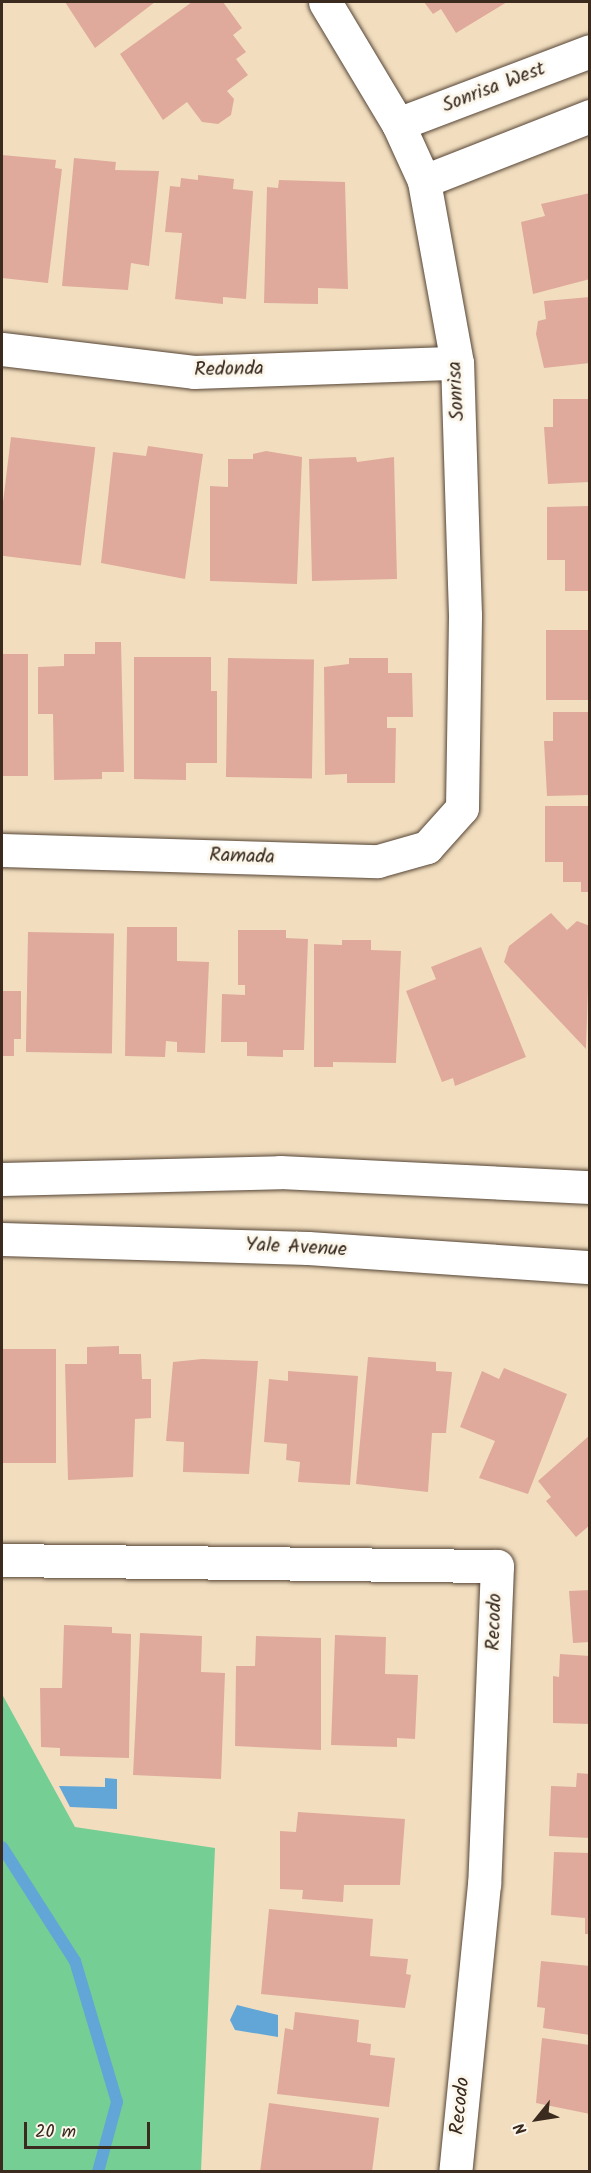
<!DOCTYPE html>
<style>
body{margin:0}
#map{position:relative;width:591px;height:2173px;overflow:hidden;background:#f2debf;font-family:Kalam,sans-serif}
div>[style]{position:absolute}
.green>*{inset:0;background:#75ce94}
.water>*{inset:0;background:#62a5d7}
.stream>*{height:12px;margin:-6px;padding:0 6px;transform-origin:6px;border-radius:6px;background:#62a5d7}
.building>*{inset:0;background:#dfaa9b;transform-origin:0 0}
.roads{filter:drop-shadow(0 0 2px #564536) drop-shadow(0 0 2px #564536)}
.street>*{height:33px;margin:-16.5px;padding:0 16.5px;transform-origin:16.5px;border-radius:16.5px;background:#fff}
.secondary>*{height:33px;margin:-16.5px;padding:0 16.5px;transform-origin:16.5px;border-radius:16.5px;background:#fff}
span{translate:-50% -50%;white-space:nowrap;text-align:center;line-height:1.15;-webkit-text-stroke:6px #fbf7ec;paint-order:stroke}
.street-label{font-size:20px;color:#3b2a1e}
.frame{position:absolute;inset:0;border:3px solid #3b2a1e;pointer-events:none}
.north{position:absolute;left:507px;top:2089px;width:60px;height:60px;-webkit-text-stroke:4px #fbf7ec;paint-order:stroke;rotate:240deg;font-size:16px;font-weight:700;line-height:24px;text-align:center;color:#3b2a1e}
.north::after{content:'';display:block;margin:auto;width:21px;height:27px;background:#3b2a1e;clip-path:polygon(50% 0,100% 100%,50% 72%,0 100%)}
.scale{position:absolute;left:24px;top:2122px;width:126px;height:27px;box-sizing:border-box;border:3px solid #3b2a1e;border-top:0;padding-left:8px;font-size:18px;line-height:21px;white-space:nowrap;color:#3b2a1e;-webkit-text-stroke:4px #fbf7ec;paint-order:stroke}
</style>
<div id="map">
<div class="green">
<div style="clip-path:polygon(2px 1694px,75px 1827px,215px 1848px,201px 2171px,2px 2171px)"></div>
</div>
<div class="water">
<div style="clip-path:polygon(105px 1778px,117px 1779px,117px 1809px,70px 1807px,59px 1786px,105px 1787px)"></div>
<div style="clip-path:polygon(237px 2005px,278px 2015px,278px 2037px,235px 2030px,230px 2020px)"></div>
</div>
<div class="stream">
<div style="left:2px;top:1847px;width:135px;rotate:57.4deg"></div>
<div style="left:75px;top:1961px;width:147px;rotate:73.4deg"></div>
<div style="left:117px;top:2102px;width:73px;rotate:105.2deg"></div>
</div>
<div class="building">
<div style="clip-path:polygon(65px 2px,155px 2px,95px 48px)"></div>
<div style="clip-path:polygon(192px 2px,223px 2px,242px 28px,233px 35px,246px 52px,236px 59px,248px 75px,227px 91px,234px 99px,231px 115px,218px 124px,202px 122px,187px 102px,163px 120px,120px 54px)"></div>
<div style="clip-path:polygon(424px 2px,507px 2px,456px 33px,441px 9px,433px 14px)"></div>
<div style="clip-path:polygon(2px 155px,56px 160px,55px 168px,62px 169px,48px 283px,2px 278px)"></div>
<div style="clip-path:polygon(74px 158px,116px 162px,115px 170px,159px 171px,149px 266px,131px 263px,128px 290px,62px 286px)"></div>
<div style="clip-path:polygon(198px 175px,234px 179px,233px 189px,253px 191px,246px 299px,223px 297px,223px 304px,175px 299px,182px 233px,165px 232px,170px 186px,180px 187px,181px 178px,198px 180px)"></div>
<div style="clip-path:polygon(279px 180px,345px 182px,348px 289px,318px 288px,318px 304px,264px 303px,267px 187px,278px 188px)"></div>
<div style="clip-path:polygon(590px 193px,590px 279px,533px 294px,521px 222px,545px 216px,541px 204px)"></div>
<div style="clip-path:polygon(590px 297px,590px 363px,544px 368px,536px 334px,538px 321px,546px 319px,544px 301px)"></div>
<div style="clip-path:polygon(553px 399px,590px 399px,590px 482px,548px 484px,544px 427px,553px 427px)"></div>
<div style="left:11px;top:437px;width:85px;height:119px;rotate:7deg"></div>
<div style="clip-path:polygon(148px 446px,203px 454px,185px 579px,101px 563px,113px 452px,146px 456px)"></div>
<div style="clip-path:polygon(266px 451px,302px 457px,297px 584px,210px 581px,210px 486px,228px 487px,228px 459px,253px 459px,253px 454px)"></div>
<div style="clip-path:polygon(356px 457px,357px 462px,394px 457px,397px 579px,312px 581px,309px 459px)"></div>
<div style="clip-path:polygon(590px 506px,590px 591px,565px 591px,565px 560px,547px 560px,547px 507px)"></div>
<div style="left:590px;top:630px;width:70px;height:44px;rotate:90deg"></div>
<div style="clip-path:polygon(95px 642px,121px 642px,124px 772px,102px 772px,102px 779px,54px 780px,53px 714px,38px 714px,38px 667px,64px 666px,64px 654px,95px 654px)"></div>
<div style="left:2px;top:654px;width:26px;height:122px"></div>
<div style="clip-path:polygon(134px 657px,211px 657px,211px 691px,217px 691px,217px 763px,186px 763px,186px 780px,134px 779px)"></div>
<div style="left:228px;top:658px;width:86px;height:119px;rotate:1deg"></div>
<div style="clip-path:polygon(349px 658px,388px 658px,388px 673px,412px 673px,413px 717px,387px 717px,387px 728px,396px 728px,395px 783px,347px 783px,347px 774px,325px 775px,324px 667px,349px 664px)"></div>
<div style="clip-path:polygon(553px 712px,590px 712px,590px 795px,547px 796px,544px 741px,553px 741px)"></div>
<div style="clip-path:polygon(545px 806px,590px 806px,590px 892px,581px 892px,581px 882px,563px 882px,563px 862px,545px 862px)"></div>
<div style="clip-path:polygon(551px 913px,567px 930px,577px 921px,590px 926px,586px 1049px,504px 962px,509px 946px)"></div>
<div style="clip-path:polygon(127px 927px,177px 927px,177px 961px,209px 962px,205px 1053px,177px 1052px,177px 1042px,166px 1041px,165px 1057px,125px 1056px)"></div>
<div style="clip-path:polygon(238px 930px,286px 930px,286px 938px,308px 939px,304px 1050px,283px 1050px,283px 1057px,247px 1056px,247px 1042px,221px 1042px,222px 994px,245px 995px,245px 985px,238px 985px)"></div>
<div style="left:28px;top:932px;width:86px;height:120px;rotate:1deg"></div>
<div style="clip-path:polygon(342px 940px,371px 940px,371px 950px,401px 951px,396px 1063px,333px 1062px,333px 1067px,314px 1067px,314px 944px,342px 945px)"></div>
<div style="clip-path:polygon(481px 947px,526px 1057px,455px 1086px,453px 1078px,442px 1082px,406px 991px,436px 979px,431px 967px)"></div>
<div style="clip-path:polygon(2px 991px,21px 991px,21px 1039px,14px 1039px,14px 1056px,2px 1056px)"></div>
<div style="clip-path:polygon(119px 1346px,119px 1354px,141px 1354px,142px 1379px,151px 1379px,151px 1418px,135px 1419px,133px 1477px,68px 1480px,65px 1364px,87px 1364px,87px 1347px)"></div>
<div style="left:56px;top:1349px;width:114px;height:54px;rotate:90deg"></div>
<div style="clip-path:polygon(368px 1357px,436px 1362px,436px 1371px,452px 1372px,446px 1433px,432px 1433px,428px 1492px,356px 1484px)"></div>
<div style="clip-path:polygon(202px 1359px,258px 1361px,249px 1474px,183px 1472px,184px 1442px,166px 1441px,173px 1362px)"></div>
<div style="clip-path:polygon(504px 1368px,567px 1394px,528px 1494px,479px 1478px,495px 1441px,460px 1427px,482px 1371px,499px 1379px)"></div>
<div style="clip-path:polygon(288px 1371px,358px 1376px,350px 1485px,298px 1482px,300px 1462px,286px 1460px,287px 1444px,264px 1442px,269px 1379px,288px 1381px)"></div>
<div style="clip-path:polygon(590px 1435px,590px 1525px,576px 1537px,546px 1501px,551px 1497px,538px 1481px)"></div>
<div style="clip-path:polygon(590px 1590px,590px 1642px,573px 1643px,569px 1591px)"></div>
<div style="clip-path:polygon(64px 1625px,112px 1627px,112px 1633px,131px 1634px,129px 1758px,60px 1756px,60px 1748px,41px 1747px,40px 1688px,62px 1688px)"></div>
<div style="clip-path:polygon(140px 1633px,202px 1636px,201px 1672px,225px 1673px,221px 1779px,133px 1775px)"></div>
<div style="clip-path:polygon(335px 1635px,386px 1637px,385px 1674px,418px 1675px,415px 1739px,397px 1738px,397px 1747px,331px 1745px)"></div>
<div style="clip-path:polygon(256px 1636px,321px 1638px,321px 1750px,235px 1746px,236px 1666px,255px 1666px)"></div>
<div style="clip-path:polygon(560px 1654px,590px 1656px,590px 1724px,553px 1723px,553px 1676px,559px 1677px)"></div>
<div style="clip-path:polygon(577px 1773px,590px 1774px,590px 1838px,549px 1836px,551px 1786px,576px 1787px)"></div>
<div style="clip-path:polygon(298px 1812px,405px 1819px,400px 1885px,344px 1885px,343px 1902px,302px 1899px,303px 1890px,280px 1889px,280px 1831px,296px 1832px)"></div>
<div style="clip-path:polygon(554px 1852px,590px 1853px,590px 1934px,585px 1934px,585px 1918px,551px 1915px)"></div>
<div style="clip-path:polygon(269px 1909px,373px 1919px,370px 1956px,408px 1959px,406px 1974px,411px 1975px,405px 2008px,261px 1994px)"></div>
<div style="clip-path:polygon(541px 1961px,590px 1966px,590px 2035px,543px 2028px,545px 2008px,537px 2007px)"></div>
<div style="clip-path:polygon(295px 2012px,359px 2020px,357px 2042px,371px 2044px,370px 2055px,395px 2058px,389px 2107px,277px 2094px,285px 2028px,293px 2030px)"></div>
<div style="clip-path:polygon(542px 2038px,590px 2045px,590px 2114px,536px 2103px)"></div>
<div style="clip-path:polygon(269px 2103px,379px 2118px,372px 2172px,260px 2172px)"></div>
</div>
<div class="roads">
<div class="street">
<div style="left:398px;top:124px;width:205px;rotate:-20.8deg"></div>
<div style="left:424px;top:181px;width:178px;rotate:-21.4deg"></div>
<div style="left:2px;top:349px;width:193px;rotate:6.8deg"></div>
<div style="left:194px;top:372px;width:263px;rotate:-2deg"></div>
<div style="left:2px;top:850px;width:376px;rotate:1.7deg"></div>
<div style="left:378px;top:861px;width:51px;rotate:-15.9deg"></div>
<div style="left:427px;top:847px;width:52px;rotate:-48.1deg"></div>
<div style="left:462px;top:808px;width:193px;rotate:-89.1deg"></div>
<div style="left:465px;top:615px;width:252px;rotate:-91.8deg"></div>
<div style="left:457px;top:363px;width:185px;rotate:-100.3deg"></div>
<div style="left:424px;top:181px;width:63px;rotate:-114.5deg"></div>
<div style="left:398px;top:124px;width:142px;rotate:-120.9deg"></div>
<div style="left:2px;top:1560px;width:495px;rotate:0.7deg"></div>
<div style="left:497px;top:1566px;width:318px;rotate:92.3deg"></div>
<div style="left:484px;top:1884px;width:289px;rotate:95.7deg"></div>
</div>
<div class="secondary">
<div style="left:2px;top:1179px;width:278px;rotate:-1.4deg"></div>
<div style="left:280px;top:1172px;width:310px;rotate:2.8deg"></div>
<div style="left:2px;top:1239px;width:306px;rotate:1.7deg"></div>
<div style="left:308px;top:1248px;width:283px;rotate:3.9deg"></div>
</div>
</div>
<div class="street-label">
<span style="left:494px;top:88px;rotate:-21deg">Sonrisa West</span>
<span style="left:229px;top:370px;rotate:-1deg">Redonda</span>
<span style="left:457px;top:391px;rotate:-93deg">Sonrisa</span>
<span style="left:242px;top:857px;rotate:2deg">Ramada</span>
<span style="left:296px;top:1248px;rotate:3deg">Yale Avenue</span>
<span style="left:495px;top:1622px;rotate:-88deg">Recodo</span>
<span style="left:461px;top:2106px;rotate:-84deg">Recodo</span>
</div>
<div class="frame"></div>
<div class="north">N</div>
<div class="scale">20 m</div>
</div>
